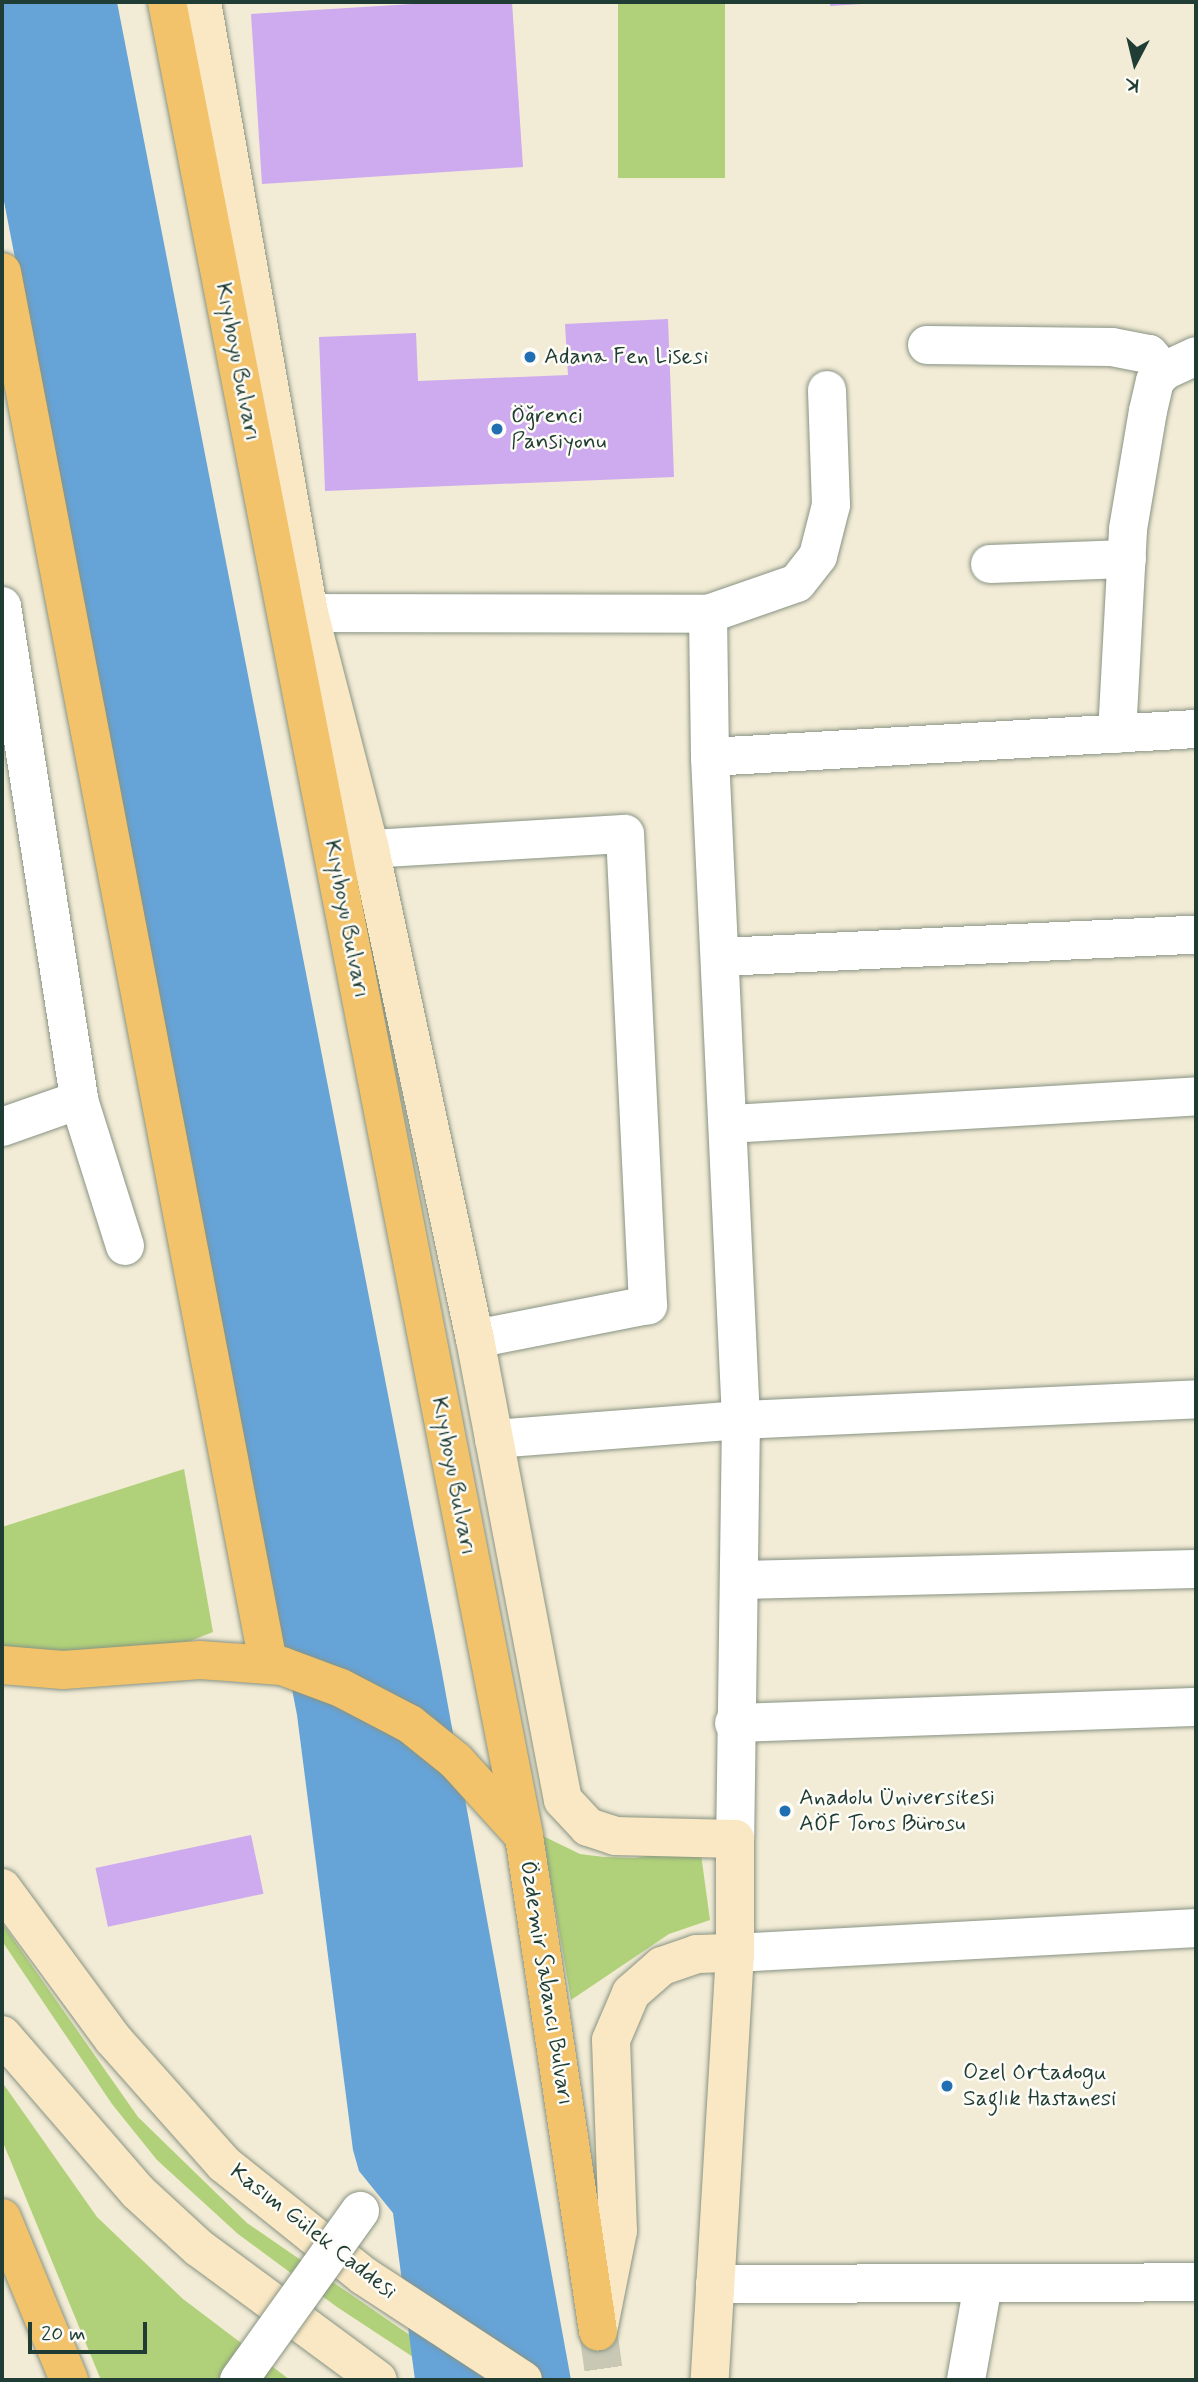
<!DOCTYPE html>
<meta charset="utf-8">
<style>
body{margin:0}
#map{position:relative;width:1198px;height:2382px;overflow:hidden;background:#f2ebd5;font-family:Mynerve,sans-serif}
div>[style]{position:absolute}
.green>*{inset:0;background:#b0d179;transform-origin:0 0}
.water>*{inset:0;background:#66a3d7}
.building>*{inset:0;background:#ceaaef;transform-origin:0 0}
.primary-tunnel>*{height:38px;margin-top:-19px;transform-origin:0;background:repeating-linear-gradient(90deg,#c8c8b5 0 38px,transparent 0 57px)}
.roads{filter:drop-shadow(0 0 2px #889484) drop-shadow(0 0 2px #889484)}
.street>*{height:38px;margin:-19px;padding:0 19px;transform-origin:19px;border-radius:19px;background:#fff}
.secondary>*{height:38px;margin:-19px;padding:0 19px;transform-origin:19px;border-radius:19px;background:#fae7c3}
.primary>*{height:38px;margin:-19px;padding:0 19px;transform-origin:19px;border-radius:19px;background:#f2c36a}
.bridges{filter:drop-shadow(0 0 2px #889484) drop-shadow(0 0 2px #889484)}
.street-bridge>*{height:38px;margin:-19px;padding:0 19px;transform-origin:19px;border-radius:19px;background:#fff}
.dots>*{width:19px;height:19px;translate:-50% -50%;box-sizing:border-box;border:4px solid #fdfcf7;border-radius:50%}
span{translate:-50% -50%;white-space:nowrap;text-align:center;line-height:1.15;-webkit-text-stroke:5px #fdfcf7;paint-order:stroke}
.poi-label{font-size:23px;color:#1f3d34}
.left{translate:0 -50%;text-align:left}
.street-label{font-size:23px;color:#1f3d34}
.frame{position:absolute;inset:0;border:4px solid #1f3d34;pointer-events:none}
.north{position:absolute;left:1100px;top:28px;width:70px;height:70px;-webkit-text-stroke:5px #fdfcf7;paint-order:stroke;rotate:187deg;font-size:19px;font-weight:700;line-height:28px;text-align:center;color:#1f3d34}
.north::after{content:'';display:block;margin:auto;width:24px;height:32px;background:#1f3d34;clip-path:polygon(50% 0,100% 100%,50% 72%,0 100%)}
.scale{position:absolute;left:28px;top:2322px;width:119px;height:32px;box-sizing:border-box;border:4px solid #1f3d34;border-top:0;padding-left:9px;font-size:21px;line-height:24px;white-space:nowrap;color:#1f3d34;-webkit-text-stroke:5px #fdfcf7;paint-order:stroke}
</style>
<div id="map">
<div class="green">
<div style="left:618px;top:2px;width:107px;height:176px"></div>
<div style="clip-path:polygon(184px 1469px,213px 1632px,185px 1643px,123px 1655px,2px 1647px,2px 1527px)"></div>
<div style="clip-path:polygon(543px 1836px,580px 1854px,604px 1857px,635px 1858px,700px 1847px,710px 1920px,669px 1934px,571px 2000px)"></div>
<div style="clip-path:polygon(2px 1923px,138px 2117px,247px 2223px,475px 2380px,448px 2380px,337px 2307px,238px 2234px,157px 2160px,112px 2104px,2px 1941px)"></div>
<div style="clip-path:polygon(2px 2082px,97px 2217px,183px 2299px,290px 2380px,101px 2380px,2px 2140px)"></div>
</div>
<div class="water">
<div style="clip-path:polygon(2px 2px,117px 2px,440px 1662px,571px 2380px,415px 2380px,393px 2213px,359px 2171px,353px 2150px,297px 1715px,2px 191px)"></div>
</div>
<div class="building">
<div style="clip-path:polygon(444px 2px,512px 2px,523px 167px,262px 184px,251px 14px)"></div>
<div style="clip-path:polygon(830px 2px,862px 2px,862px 4px,830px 6px)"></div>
<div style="clip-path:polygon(668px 319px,674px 477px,325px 491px,319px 337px,416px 333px,418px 381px,568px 375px,565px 324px)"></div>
<div style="left:251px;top:1835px;width:60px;height:159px;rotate:78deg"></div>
</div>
<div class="primary-tunnel">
<div style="left:598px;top:2331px;width:49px;rotate:81.9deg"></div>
</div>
<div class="roads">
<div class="street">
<div style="left:927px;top:345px;width:185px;rotate:0.6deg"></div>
<div style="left:1112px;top:347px;width:38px;rotate:11deg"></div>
<div style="left:1149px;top:354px;width:23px;rotate:49deg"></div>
<div style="left:990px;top:564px;width:137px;rotate:-2.1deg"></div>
<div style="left:2px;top:606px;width:500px;rotate:81.1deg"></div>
<div style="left:79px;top:1100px;width:153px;rotate:72.5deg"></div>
<div style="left:309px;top:613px;width:399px;rotate:0.1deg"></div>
<div style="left:708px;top:614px;width:94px;rotate:-19.2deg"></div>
<div style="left:797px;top:583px;width:34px;rotate:-52deg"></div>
<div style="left:818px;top:556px;width:53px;rotate:-75.7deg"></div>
<div style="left:831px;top:505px;width:115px;rotate:-92deg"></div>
<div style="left:708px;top:614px;width:143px;rotate:89.2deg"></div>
<div style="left:710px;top:757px;width:664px;rotate:87.32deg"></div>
<div style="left:741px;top:1420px;width:419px;rotate:90.8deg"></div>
<div style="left:1117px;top:734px;width:205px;rotate:-86.9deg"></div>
<div style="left:1128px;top:529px;width:120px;rotate:-80.4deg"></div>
<div style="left:1148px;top:411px;width:31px;rotate:-77deg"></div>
<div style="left:1155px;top:381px;width:13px;rotate:-48deg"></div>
<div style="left:1164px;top:371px;width:35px;rotate:-25deg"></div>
<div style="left:710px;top:757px;width:487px;rotate:-3.3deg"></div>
<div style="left:370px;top:849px;width:255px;rotate:-3.4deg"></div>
<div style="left:625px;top:834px;width:472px;rotate:87.2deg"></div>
<div style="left:648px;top:1305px;width:176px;rotate:168.9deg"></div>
<div style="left:721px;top:957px;width:476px;rotate:-2.7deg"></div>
<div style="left:730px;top:1124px;width:467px;rotate:-3.4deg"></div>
<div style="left:2px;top:1127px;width:82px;rotate:-19.3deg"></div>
<div style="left:494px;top:1439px;width:248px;rotate:-4.4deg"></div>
<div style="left:741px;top:1420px;width:455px;rotate:-2.6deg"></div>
<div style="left:740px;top:1580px;width:456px;rotate:-1.4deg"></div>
<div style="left:734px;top:1723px;width:462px;rotate:-2deg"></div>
<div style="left:735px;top:1953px;width:462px;rotate:-3.1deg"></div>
<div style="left:715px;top:2284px;width:481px;rotate:-0.2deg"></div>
<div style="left:966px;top:2380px;width:97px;rotate:-79.9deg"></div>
</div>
<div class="secondary">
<div style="left:202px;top:2px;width:620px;rotate:80.07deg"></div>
<div style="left:309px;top:613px;width:244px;rotate:75.5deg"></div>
<div style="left:370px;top:849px;width:501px;rotate:77.91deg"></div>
<div style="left:475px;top:1339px;width:469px;rotate:79.2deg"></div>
<div style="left:563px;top:1800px;width:37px;rotate:47deg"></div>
<div style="left:588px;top:1827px;width:28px;rotate:18deg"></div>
<div style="left:615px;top:1836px;width:120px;rotate:1.4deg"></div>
<div style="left:735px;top:1839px;width:114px;rotate:90deg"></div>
<div style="left:735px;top:1953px;width:428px;rotate:93.4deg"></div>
<div style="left:2px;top:1888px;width:187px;rotate:53.7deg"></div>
<div style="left:113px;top:2039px;width:167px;rotate:48.4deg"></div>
<div style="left:224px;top:2164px;width:179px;rotate:38.7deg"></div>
<div style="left:364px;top:2276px;width:190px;rotate:33.2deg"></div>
<div style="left:2px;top:2035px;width:208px;rotate:49.1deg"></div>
<div style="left:138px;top:2192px;width:83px;rotate:42.6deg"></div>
<div style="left:199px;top:2248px;width:222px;rotate:36.4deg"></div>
<div style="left:599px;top:2326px;width:97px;rotate:-78.7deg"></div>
<div style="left:618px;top:2231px;width:191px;rotate:-92.1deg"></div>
<div style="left:611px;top:2040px;width:51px;rotate:-66.9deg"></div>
<div style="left:631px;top:1993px;width:41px;rotate:-41.1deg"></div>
<div style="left:662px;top:1966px;width:37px;rotate:-19deg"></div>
<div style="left:697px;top:1954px;width:38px;rotate:-2deg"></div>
</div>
<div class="primary">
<div style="left:167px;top:2px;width:1868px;rotate:78.98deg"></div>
<div style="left:524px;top:1836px;width:501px;rotate:81.5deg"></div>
<div style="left:2px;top:272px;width:1416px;rotate:79.17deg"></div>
<div style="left:2px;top:1665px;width:61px;rotate:4.7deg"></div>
<div style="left:63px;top:1670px;width:137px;rotate:-4.2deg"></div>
<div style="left:200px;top:1660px;width:82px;rotate:4.2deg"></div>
<div style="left:282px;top:1666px;width:63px;rotate:20.4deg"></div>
<div style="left:341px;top:1688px;width:78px;rotate:27.6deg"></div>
<div style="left:410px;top:1724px;width:59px;rotate:38.8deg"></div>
<div style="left:456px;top:1761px;width:101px;rotate:47.8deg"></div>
<div style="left:2px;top:2218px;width:175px;rotate:67.5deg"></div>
</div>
</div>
<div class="bridges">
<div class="street-bridge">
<div style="left:239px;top:2380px;width:208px;rotate:-54.4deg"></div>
</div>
</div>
<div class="dots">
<div style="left:530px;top:357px;background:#1f6fb2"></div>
<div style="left:497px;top:429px;background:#1f6fb2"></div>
<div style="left:785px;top:1811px;background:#1f6fb2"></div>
<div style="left:947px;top:2086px;background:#1f6fb2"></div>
</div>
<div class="poi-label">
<span class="left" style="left:544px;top:357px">Adana Fen Lisesi</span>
<span class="left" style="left:511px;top:429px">Öğrenci<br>Pansiyonu</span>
<span class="left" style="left:799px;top:1811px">Anadolu Üniversitesi<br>AÖF Toros Bürosu</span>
<span class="left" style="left:963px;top:2086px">Ozel Ortadogu<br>Saglık Hastanesi</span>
</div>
<div class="street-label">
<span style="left:237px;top:362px;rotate:79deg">Kıyıboyu Bulvarı</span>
<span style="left:346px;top:919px;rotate:79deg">Kıyıboyu Bulvarı</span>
<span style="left:453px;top:1476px;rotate:79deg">Kıyıboyu Bulvarı</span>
<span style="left:546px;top:1983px;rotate:81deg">Özdemir Sabancı Bulvarı</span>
<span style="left:313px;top:2232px;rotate:38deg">Kasım Gülek Caddesi</span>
</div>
<div class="frame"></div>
<div class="north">K</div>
<div class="scale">20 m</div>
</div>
